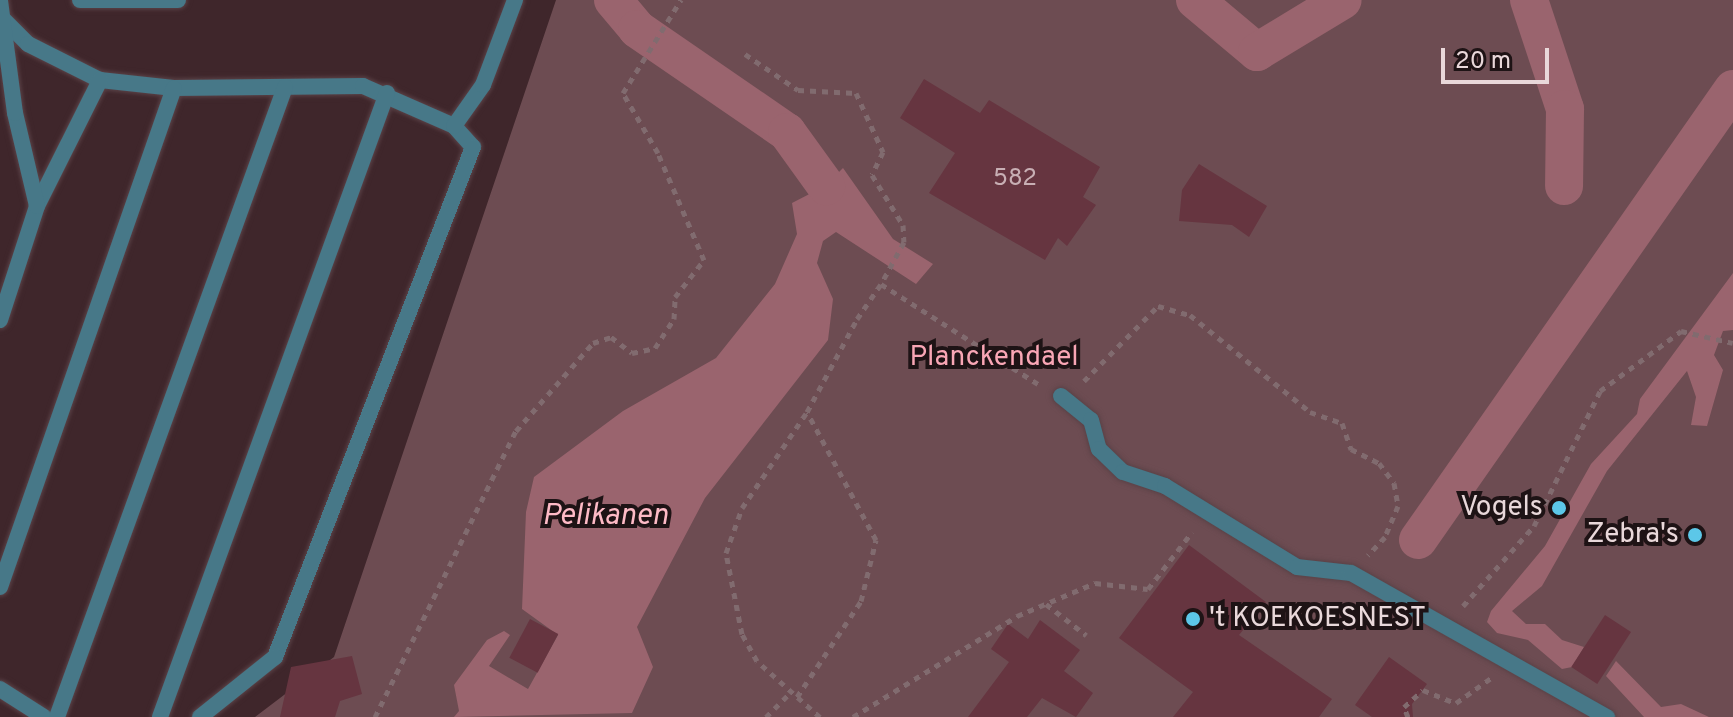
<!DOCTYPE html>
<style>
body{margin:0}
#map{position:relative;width:1733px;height:717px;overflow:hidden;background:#3f262b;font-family:Overpass,sans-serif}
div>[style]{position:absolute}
.green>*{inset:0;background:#6d4c52}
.water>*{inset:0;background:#9a646e}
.canal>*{height:38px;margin:-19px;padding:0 19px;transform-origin:19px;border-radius:19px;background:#9a646e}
.building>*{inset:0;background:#663540;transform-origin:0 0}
.path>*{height:5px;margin-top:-2.5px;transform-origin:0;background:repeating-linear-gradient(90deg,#816b6f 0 6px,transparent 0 12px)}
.roads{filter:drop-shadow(0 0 2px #5a4247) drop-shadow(0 0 2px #5a4247)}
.lane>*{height:16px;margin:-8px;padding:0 8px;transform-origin:8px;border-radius:8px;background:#477888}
.dots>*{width:22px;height:22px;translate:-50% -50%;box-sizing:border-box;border:4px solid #1e1315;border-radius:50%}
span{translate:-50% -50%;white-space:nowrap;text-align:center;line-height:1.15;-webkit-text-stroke:8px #1e1315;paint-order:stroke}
.number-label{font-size:24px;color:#c8afb4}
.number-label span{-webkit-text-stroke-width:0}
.park-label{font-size:28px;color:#f9a6b5}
.poi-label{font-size:28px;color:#e9d8da}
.right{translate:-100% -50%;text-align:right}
.left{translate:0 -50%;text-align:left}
.water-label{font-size:30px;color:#febac6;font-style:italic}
.scale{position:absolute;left:1441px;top:48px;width:108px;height:36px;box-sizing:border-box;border:4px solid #e9d8da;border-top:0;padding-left:10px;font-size:24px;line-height:28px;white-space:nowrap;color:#e9d8da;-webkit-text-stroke:6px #1e1315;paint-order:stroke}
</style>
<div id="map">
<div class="green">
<div style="clip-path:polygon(556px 0,1733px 0,1733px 717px,255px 717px,334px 657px)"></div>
</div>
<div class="water">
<div style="clip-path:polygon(843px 168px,893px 239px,933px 264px,916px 284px,836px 232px,823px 241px,817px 263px,833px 299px,828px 340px,705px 498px,637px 627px,653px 667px,632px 713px,454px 717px,459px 711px,454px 685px,487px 640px,504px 631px,510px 635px,489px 666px,528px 689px,558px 635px,522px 609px,526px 512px,534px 477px,623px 411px,716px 358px,775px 284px,797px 234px,792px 203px,825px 186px)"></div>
<div style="clip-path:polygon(1733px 273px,1733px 330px,1723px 331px,1714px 355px,1723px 370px,1707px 426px,1691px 425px,1696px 397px,1687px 371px,1607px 471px,1542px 586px,1512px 611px,1526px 624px,1545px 624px,1562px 640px,1584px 647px,1572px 667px,1562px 669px,1528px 640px,1497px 633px,1487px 622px,1491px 611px,1545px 546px,1591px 464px,1637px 414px,1640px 399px)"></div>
<div style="clip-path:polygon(1616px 661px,1661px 707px,1681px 704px,1709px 717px,1644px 717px,1606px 676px)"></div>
</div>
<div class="canal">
<div style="left:613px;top:0;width:38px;rotate:50deg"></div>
<div style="left:637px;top:29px;width:182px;rotate:34.5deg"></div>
<div style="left:787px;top:132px;width:67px;rotate:54.2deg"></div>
<div style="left:1195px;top:0;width:81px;rotate:40deg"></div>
<div style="left:1257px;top:52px;width:100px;rotate:-31.2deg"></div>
<div style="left:1529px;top:0;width:115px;rotate:71.7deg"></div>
<div style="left:1565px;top:109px;width:77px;rotate:90.7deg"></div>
<div style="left:1418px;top:540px;width:550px;rotate:-55.07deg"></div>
</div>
<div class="building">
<div style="clip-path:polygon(924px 79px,980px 113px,989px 100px,1100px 167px,1083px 197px,1096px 205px,1067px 246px,1058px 238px,1045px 260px,929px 193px,955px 153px,900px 118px)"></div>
<div style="clip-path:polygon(1199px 164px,1267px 206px,1249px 237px,1232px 225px,1179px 221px,1182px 190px)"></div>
<div style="clip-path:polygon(1189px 545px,1266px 602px,1239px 635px,1332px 699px,1319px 717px,1173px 717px,1193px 692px,1119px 638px)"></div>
<div style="left:1605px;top:615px;width:31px;height:62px;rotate:33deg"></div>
<div style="left:530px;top:619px;width:32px;height:44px;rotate:28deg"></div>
<div style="clip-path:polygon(1040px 620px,1080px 650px,1064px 671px,1093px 693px,1076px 717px,1042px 698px,1027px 717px,968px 717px,1009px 662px,991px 649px,1008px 624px,1028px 639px)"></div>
<div style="clip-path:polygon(352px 656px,362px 694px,340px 701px,335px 717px,280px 717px,291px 667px)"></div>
<div style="clip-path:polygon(1389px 657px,1427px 684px,1412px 704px,1413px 717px,1372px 717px,1355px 705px)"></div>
</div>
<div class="path">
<div style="left:745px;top:54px;width:64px;rotate:34.2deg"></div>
<div style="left:798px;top:90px;width:58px;rotate:3deg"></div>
<div style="left:856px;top:93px;width:65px;rotate:65.4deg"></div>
<div style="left:883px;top:152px;width:25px;rotate:116deg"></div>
<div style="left:872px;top:175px;width:59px;rotate:58.2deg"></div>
<div style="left:903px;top:225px;width:17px;rotate:87deg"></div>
<div style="left:904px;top:242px;width:48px;rotate:118.7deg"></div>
<div style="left:1084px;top:381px;width:105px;rotate:-45.4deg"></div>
<div style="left:1158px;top:306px;width:33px;rotate:16deg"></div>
<div style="left:1190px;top:315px;width:154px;rotate:38.9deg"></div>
<div style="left:1310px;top:412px;width:34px;rotate:19deg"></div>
<div style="left:1342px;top:423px;width:28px;rotate:71deg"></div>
<div style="left:1351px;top:449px;width:31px;rotate:27deg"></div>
<div style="left:1379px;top:463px;width:25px;rotate:53deg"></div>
<div style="left:1394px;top:483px;width:23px;rotate:80deg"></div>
<div style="left:1398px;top:506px;width:34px;rotate:113deg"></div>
<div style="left:1385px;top:537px;width:25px;rotate:133deg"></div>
<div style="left:1046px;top:604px;width:51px;rotate:37.8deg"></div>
<div style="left:1463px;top:606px;width:107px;rotate:-48.4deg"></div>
<div style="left:1534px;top:526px;width:150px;rotate:-63.9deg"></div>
<div style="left:1600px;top:391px;width:101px;rotate:-36.5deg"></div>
<div style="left:1681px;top:331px;width:53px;rotate:13deg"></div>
<div style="left:797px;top:697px;width:115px;rotate:-56.3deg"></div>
<div style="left:861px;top:601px;width:63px;rotate:-76.2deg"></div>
<div style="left:876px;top:540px;width:145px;rotate:-118.3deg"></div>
<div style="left:375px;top:717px;width:319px;rotate:-63.8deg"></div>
<div style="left:516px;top:431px;width:117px;rotate:-48.8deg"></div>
<div style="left:593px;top:343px;width:19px;rotate:-18deg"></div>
<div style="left:611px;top:337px;width:26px;rotate:37deg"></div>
<div style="left:632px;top:353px;width:24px;rotate:-12deg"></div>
<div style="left:655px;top:348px;width:35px;rotate:-57deg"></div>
<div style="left:674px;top:319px;width:22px;rotate:-87deg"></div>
<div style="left:675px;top:297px;width:47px;rotate:-51.9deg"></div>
<div style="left:704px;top:260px;width:116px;rotate:-113.3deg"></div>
<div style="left:658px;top:153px;width:69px;rotate:-120.3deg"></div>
<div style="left:623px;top:93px;width:110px;rotate:-58.1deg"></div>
<div style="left:766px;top:717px;width:35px;rotate:-45deg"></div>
<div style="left:820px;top:717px;width:84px;rotate:-138.4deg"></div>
<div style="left:757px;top:661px;width:31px;rotate:-119deg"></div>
<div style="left:742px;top:634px;width:83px;rotate:-101.2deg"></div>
<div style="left:726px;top:553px;width:48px;rotate:-70.4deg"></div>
<div style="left:742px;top:508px;width:116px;rotate:-55.9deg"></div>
<div style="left:807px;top:412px;width:106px;rotate:-61.7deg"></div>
<div style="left:857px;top:319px;width:42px;rotate:-55.6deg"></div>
<div style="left:881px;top:284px;width:186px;rotate:32.5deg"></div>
<div style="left:853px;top:717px;width:193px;rotate:-31.6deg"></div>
<div style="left:1017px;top:616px;width:85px;rotate:-22.9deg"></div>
<div style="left:1095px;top:583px;width:53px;rotate:6.5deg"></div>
<div style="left:1148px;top:589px;width:72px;rotate:-52.3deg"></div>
<div style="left:1408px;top:717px;width:11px;rotate:-112deg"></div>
<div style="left:1404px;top:707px;width:25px;rotate:-42deg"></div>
<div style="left:1423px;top:690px;width:35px;rotate:22deg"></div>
<div style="left:1456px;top:703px;width:43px;rotate:-35.5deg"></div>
</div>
<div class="roads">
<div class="lane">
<div style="left:80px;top:0;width:98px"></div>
<div style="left:2px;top:18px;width:37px;rotate:45deg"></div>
<div style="left:28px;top:44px;width:80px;rotate:26.6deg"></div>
<div style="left:100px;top:80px;width:74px;rotate:6.2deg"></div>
<div style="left:174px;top:88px;width:189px;rotate:-0.6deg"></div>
<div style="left:363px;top:86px;width:99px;rotate:23.7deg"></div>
<div style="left:454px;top:126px;width:28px;rotate:48deg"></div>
<div style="left:473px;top:147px;width:547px;rotate:111.22deg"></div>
<div style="left:275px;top:657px;width:96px;rotate:141.3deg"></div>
<div style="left:454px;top:126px;width:50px;rotate:-54.7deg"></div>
<div style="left:483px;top:85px;width:91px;rotate:-69.4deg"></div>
<div style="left:37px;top:206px;width:141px;rotate:-63.4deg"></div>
<div style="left:0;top:320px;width:120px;rotate:-72deg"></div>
<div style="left:37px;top:206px;width:96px;rotate:-103.3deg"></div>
<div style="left:15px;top:113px;width:114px;rotate:-97.6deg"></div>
<div style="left:1061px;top:396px;width:38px;rotate:39deg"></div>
<div style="left:1091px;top:420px;width:30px;rotate:75deg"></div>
<div style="left:1099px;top:449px;width:33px;rotate:44deg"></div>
<div style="left:1123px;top:472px;width:44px;rotate:18.4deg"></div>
<div style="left:1165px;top:486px;width:155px;rotate:31.5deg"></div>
<div style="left:1297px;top:567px;width:54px;rotate:6.3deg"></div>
<div style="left:1351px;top:573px;width:294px;rotate:29.4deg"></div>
<div style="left:0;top:587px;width:528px;rotate:-70.78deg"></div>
<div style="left:0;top:689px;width:52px;rotate:32.5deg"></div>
<div style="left:57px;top:717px;width:670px;rotate:-70.1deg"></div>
<div style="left:160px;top:717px;width:664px;rotate:-70.01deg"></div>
</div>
</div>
<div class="dots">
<div style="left:1559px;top:508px;background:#5cc7e8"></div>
<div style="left:1695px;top:535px;background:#5cc7e8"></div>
<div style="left:1193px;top:619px;background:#5cc7e8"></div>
</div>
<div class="number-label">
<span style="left:1015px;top:180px">582</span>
</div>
<div class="park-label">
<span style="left:994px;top:358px">Planckendael</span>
</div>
<div class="poi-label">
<span class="right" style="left:1543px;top:508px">Vogels</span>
<span class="right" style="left:1679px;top:535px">Zebra's</span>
<span class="left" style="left:1209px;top:619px">'t KOEKOESNEST</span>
</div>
<div class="water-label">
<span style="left:605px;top:517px">Pelikanen</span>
</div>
<div class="scale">20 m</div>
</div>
